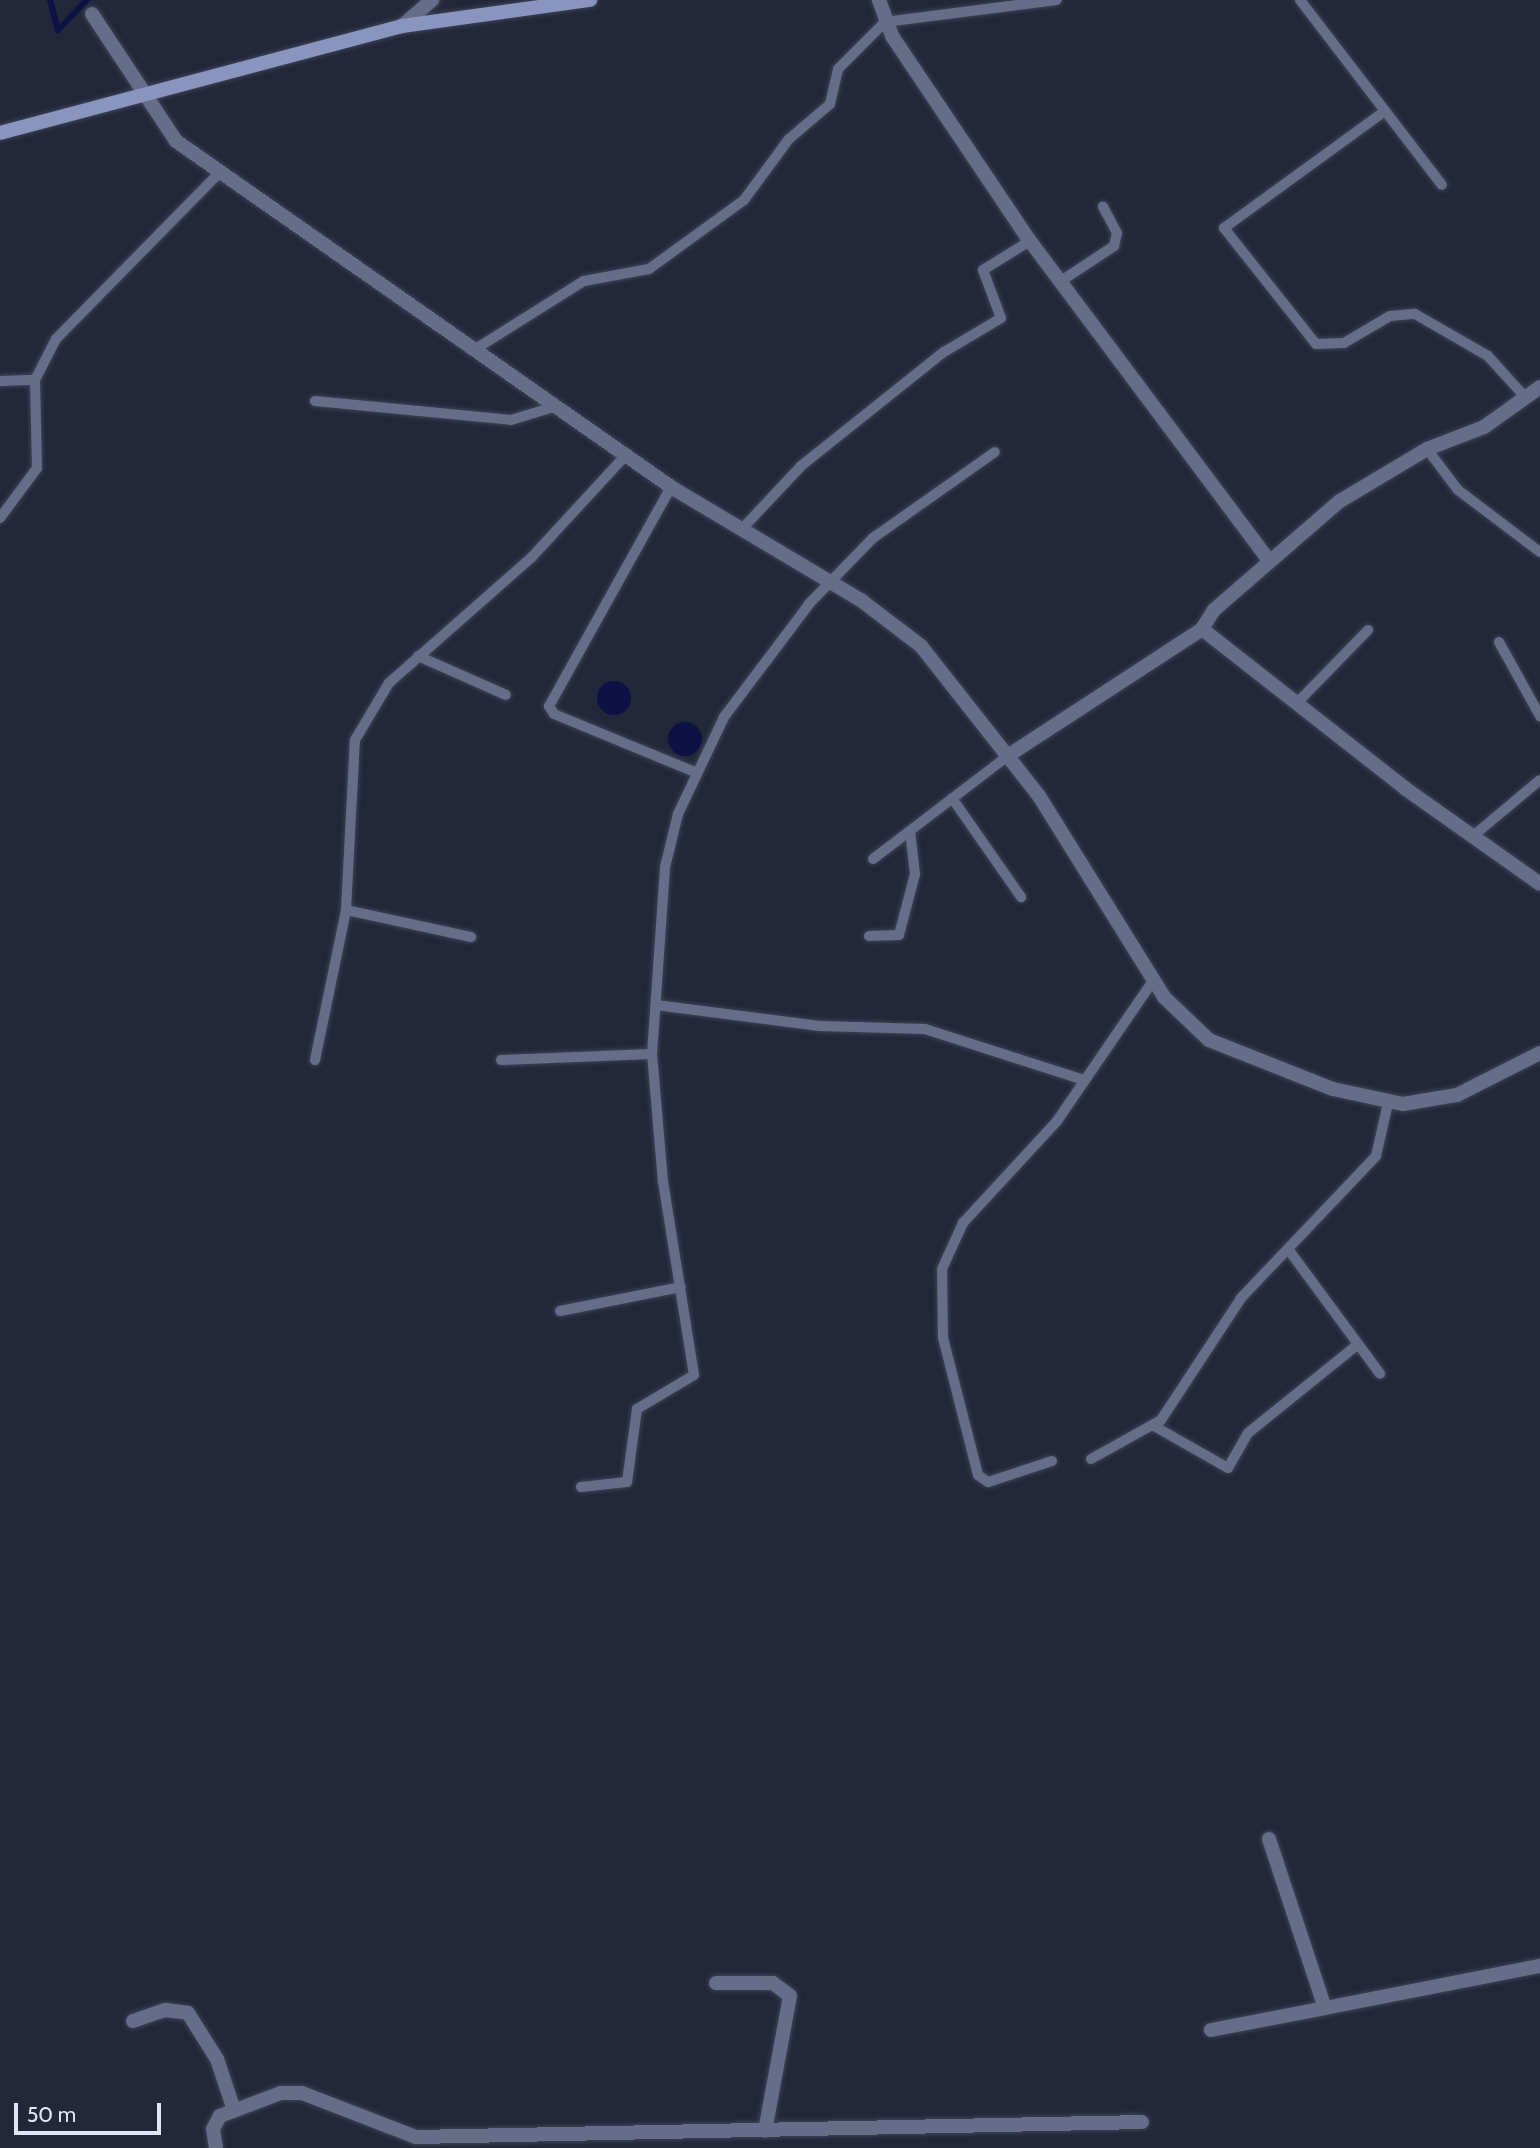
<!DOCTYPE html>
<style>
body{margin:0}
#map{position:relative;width:1540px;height:2148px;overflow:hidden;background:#22273a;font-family:Cabin,sans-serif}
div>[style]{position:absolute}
.water>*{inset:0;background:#0e1143}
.round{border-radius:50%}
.stream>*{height:6px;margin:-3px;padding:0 3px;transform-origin:3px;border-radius:3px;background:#0e1143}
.roads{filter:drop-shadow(0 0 2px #3d4254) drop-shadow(0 0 2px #3d4254)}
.lane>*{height:10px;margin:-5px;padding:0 5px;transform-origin:5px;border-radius:5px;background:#666d88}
.street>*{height:14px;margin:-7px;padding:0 7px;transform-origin:7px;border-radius:7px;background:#666d88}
.secondary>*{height:14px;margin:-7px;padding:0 7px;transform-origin:7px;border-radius:7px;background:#8995bf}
span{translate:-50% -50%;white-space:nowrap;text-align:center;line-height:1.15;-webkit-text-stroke:7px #22273a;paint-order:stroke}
.scale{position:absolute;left:14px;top:2103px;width:147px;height:32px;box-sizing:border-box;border:4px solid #e2e6f4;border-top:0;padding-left:9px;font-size:21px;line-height:24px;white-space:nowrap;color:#e2e6f4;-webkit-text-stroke:5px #22273a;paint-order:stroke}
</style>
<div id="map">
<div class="water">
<div class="round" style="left:597px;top:681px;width:34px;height:34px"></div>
<div class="round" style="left:668px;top:722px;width:34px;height:34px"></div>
</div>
<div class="stream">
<div style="left:50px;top:0;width:31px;rotate:75deg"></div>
<div style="left:58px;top:30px;width:42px;rotate:-46deg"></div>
</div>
<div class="roads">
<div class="lane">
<div style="left:1300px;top:0;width:233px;rotate:52.5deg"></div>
<div style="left:1385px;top:111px;width:199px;rotate:144deg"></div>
<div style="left:1224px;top:228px;width:148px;rotate:51.6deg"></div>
<div style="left:1316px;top:344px;width:28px;rotate:-2deg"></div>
<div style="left:1344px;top:343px;width:53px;rotate:-30.4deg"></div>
<div style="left:1390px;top:316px;width:25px;rotate:-5deg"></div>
<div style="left:1415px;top:314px;width:84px;rotate:29.9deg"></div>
<div style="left:1488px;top:356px;width:55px;rotate:47.9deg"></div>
<div style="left:1061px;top:281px;width:64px;rotate:-33.4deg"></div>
<div style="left:1114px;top:246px;width:13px;rotate:-77deg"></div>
<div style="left:1117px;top:233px;width:30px;rotate:-118deg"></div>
<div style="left:477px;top:348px;width:126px;rotate:-32.1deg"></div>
<div style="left:584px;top:281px;width:66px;rotate:-10.5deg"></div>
<div style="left:649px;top:269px;width:117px;rotate:-36deg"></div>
<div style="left:744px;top:200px;width:76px;rotate:-53.6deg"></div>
<div style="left:789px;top:139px;width:54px;rotate:-40.5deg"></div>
<div style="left:830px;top:104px;width:36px;rotate:-77deg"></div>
<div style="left:838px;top:69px;width:66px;rotate:-45deg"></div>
<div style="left:885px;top:22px;width:173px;rotate:-7.3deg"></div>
<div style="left:0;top:381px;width:35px;rotate:-2deg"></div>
<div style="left:315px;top:401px;width:197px;rotate:5.5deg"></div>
<div style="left:511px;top:420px;width:48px;rotate:-16.9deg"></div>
<div style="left:1427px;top:449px;width:51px;rotate:52.9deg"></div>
<div style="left:1458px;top:490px;width:103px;rotate:37.1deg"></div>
<div style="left:671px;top:487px;width:251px;rotate:119.1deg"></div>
<div style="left:549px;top:706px;width:9px;rotate:58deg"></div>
<div style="left:554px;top:714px;width:152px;rotate:22.4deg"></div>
<div style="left:0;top:518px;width:62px;rotate:-53.5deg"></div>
<div style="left:37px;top:468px;width:88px;rotate:-91.3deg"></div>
<div style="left:35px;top:380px;width:46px;rotate:-62.9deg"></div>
<div style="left:56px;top:339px;width:234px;rotate:-45.5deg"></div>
<div style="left:741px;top:530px;width:88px;rotate:-46.8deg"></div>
<div style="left:801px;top:466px;width:183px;rotate:-38.6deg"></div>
<div style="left:944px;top:352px;width:66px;rotate:-30.8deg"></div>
<div style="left:1001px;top:318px;width:51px;rotate:-110.6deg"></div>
<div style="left:983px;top:270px;width:55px;rotate:-31.7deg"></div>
<div style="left:1499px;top:642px;width:85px;rotate:61deg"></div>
<div style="left:418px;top:656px;width:96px;rotate:23.9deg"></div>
<div style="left:1297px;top:703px;width:102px;rotate:-45.8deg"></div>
<div style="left:952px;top:798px;width:121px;rotate:55.1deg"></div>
<div style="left:1473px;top:836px;width:87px;rotate:-39.9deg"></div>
<div style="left:873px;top:859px;width:171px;rotate:-37.4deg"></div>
<div style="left:346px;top:910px;width:128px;rotate:12.2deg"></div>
<div style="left:869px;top:936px;width:30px;rotate:-2deg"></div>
<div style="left:899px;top:935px;width:63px;rotate:-75.3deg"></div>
<div style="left:915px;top:874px;width:43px;rotate:-96.6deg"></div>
<div style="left:656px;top:1005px;width:165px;rotate:7.3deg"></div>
<div style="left:820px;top:1026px;width:105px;rotate:1.6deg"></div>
<div style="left:925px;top:1029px;width:167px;rotate:17.8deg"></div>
<div style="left:315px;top:1060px;width:153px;rotate:-78.3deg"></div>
<div style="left:346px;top:910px;width:170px;rotate:-87deg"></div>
<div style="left:355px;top:740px;width:66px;rotate:-59.2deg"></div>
<div style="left:389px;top:683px;width:189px;rotate:-41.4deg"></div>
<div style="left:531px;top:558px;width:142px;rotate:-47.3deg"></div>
<div style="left:501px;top:1060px;width:151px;rotate:-2.3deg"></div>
<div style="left:1288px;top:1249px;width:155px;rotate:53.6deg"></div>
<div style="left:560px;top:1311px;width:123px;rotate:-11.2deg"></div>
<div style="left:1154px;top:1426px;width:85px;rotate:29.6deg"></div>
<div style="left:1228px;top:1468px;width:40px;rotate:-60.3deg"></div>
<div style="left:1248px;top:1433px;width:140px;rotate:-38.9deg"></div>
<div style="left:1091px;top:1459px;width:80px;rotate:-29.1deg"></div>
<div style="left:1161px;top:1420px;width:146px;rotate:-56.7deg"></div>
<div style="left:1241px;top:1298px;width:196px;rotate:-46.4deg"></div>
<div style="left:1376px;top:1156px;width:54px;rotate:-77.2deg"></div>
<div style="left:1052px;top:1461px;width:67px;rotate:161.8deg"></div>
<div style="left:988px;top:1482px;width:12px;rotate:-145deg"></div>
<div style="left:978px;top:1475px;width:141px;rotate:-104.3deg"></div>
<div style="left:943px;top:1338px;width:69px;rotate:-90.8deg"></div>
<div style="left:942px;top:1269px;width:51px;rotate:-65.5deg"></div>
<div style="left:963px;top:1223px;width:139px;rotate:-47.3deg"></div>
<div style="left:1057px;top:1121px;width:170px;rotate:-55.6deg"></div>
<div style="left:581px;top:1487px;width:46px;rotate:-6.2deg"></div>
<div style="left:627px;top:1482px;width:74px;rotate:-82.2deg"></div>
<div style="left:637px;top:1409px;width:66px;rotate:-30.8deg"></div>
<div style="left:694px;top:1375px;width:195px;rotate:-99.1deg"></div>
<div style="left:663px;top:1182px;width:128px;rotate:-94.9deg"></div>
<div style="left:652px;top:1054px;width:187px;rotate:-86deg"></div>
<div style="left:665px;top:867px;width:55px;rotate:-76.2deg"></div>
<div style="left:678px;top:814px;width:107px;rotate:-64.6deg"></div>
<div style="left:724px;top:717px;width:141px;rotate:-53deg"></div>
<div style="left:809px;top:604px;width:92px;rotate:-45.9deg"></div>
<div style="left:873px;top:538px;width:149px;rotate:-35.2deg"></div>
</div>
<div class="street">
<div style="left:879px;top:0;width:38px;rotate:70deg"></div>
<div style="left:892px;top:36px;width:247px;rotate:56.1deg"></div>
<div style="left:1030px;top:241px;width:399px;rotate:53.2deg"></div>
<div style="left:92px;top:14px;width:152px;rotate:56.5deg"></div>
<div style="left:176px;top:141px;width:604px;rotate:34.95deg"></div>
<div style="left:671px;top:487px;width:222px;rotate:30.8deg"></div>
<div style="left:862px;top:601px;width:74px;rotate:37.3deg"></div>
<div style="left:921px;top:646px;width:191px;rotate:51.8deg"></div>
<div style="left:1039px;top:796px;width:237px;rotate:58.1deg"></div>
<div style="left:1164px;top:997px;width:62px;rotate:43.7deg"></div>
<div style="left:1209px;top:1040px;width:133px;rotate:21.6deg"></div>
<div style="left:1333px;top:1089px;width:72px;rotate:12.1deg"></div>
<div style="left:1403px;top:1104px;width:55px;rotate:-9.5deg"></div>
<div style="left:1457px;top:1095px;width:93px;rotate:-26.8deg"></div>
<div style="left:402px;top:26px;width:40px;rotate:-41deg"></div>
<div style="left:1202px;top:629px;width:259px;rotate:38.1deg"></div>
<div style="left:1406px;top:789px;width:164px;rotate:35.3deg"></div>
<div style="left:1009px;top:755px;width:230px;rotate:-33.1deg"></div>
<div style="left:1202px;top:629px;width:22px;rotate:-58deg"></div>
<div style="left:1214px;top:610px;width:167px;rotate:-40.9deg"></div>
<div style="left:1340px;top:501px;width:101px;rotate:-30.9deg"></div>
<div style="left:1427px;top:449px;width:61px;rotate:-21.1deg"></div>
<div style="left:1484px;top:427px;width:69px;rotate:-35.5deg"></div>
<div style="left:1269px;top:1839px;width:178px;rotate:71.7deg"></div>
<div style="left:1325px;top:2008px;width:219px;rotate:-11.1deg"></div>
<div style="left:716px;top:1983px;width:57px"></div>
<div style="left:773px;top:1983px;width:21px;rotate:37deg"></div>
<div style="left:790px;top:1996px;width:137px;rotate:100.5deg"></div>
<div style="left:133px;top:2021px;width:34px;rotate:-19deg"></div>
<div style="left:165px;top:2010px;width:23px;rotate:7deg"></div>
<div style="left:188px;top:2013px;width:54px;rotate:57.8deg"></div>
<div style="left:217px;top:2059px;width:54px;rotate:71.6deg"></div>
<div style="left:1211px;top:2030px;width:116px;rotate:-10.9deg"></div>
<div style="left:216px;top:2148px;width:19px;rotate:-99deg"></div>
<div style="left:213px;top:2129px;width:15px;rotate:-62deg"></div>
<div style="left:220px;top:2116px;width:65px;rotate:-20.7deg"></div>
<div style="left:281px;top:2093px;width:21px"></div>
<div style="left:302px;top:2093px;width:122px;rotate:21.1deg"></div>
<div style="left:416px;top:2137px;width:726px;rotate:-1.18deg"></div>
</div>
<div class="secondary">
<div style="left:0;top:133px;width:416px;rotate:-14.9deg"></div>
<div style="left:402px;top:26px;width:190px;rotate:-7.9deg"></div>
</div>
</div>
<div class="scale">50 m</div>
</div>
